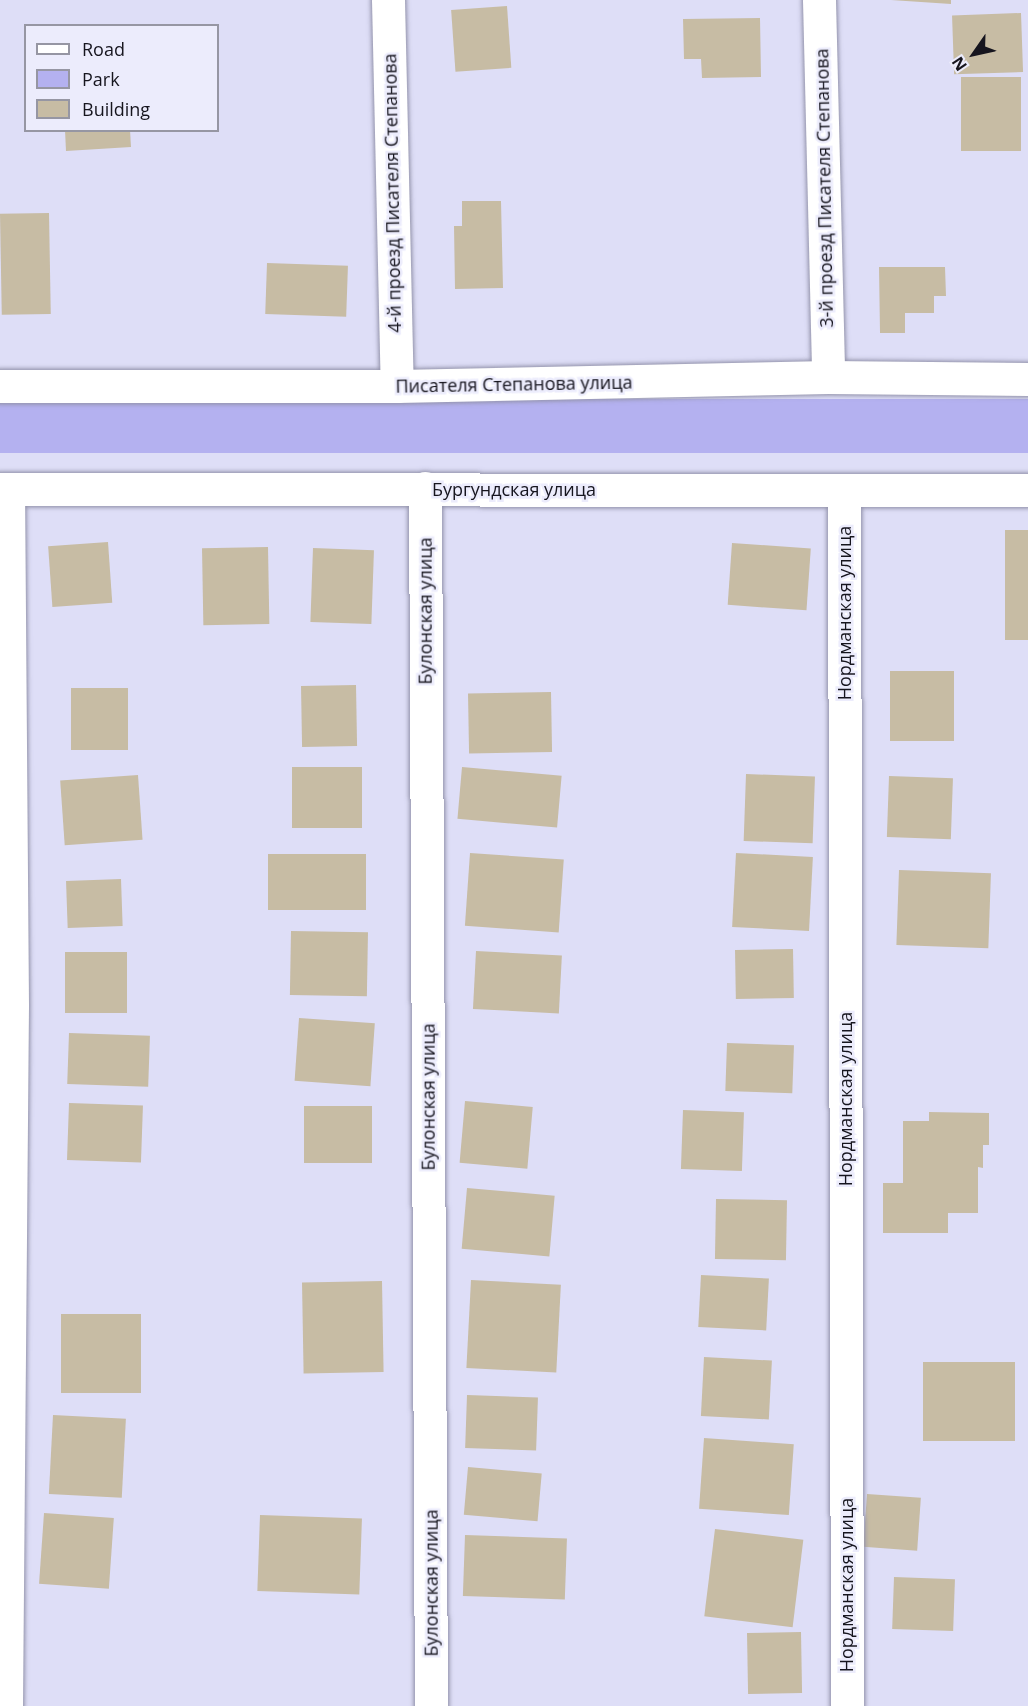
<!DOCTYPE html>
<meta charset="utf-8">
<style>
body{margin:0}
#map{position:relative;width:1028px;height:1706px;overflow:hidden;background:#dedef7;font-family:"Open Sans",sans-serif}
div>[style]{position:absolute}
.green>*{inset:0;background:#b4b1f0;transform-origin:0 0}
.building>*{inset:0;background:#c7bca4;transform-origin:0 0}
.roads{filter:drop-shadow(0 0 2px #9494ac) drop-shadow(0 0 2px #9494ac)}
.minor>*{height:33px;margin:-16.5px;padding:0 16.5px;transform-origin:16.5px;border-radius:16.5px;background:#fff}
span{translate:-50% -50%;white-space:nowrap;text-align:center;line-height:1.15;-webkit-text-stroke:5px #ececfc;paint-order:stroke}
.street-label{font-size:18px;color:#16151e}
.legend{position:absolute;left:24px;top:24px;width:195px;height:108px;box-sizing:border-box;background:#ececfc;border:2px solid #9696a3;margin:0;padding:8px 10px;list-style:none;font-size:18px;color:#16151e}
.legend li{display:flex;align-items:center;gap:12px;height:30px}
.legend b{width:30px;border:2px solid #9696a3}
.north{position:absolute;left:944px;top:24px;width:60px;height:60px;-webkit-text-stroke:4px #ececfc;paint-order:stroke;rotate:236deg;font-size:16px;font-weight:700;line-height:24px;text-align:center;color:#16151e}
.north::after{content:'';display:block;margin:auto;width:21px;height:27px;background:#16151e;clip-path:polygon(50% 0,100% 100%,50% 72%,0 100%)}
</style>
<div id="map">
<div class="green">
<div style="left:1028px;top:399px;width:54px;height:1028px;rotate:90deg"></div>
</div>
<div class="building">
<div style="clip-path:polygon(891px 0,951px 0,951px 4px)"></div>
<div style="left:507px;top:6px;width:62px;height:56px;rotate:86deg"></div>
<div style="left:1021px;top:13px;width:59px;height:69px;rotate:88deg"></div>
<div style="clip-path:polygon(760px 18px,761px 77px,702px 78px,701px 59px,684px 59px,683px 19px)"></div>
<div style="left:961px;top:77px;width:60px;height:74px"></div>
<div style="clip-path:polygon(65px 130px,130px 130px,131px 147px,66px 151px)"></div>
<div style="clip-path:polygon(462px 201px,501px 201px,503px 288px,455px 289px,454px 226px,462px 226px)"></div>
<div style="left:49px;top:213px;width:101px;height:49px;rotate:89deg"></div>
<div style="left:267px;top:263px;width:81px;height:51px;rotate:2deg"></div>
<div style="clip-path:polygon(879px 267px,945px 267px,946px 296px,934px 296px,934px 313px,905px 313px,905px 333px,880px 333px)"></div>
<div style="left:1005px;top:530px;width:23px;height:110px"></div>
<div style="left:108px;top:542px;width:61px;height:60px;rotate:86deg"></div>
<div style="left:732px;top:543px;width:79px;height:62px;rotate:4deg"></div>
<div style="left:268px;top:547px;width:77px;height:66px;rotate:89deg"></div>
<div style="left:313px;top:548px;width:61px;height:74px;rotate:2deg"></div>
<div style="left:890px;top:671px;width:64px;height:70px"></div>
<div style="left:356px;top:685px;width:61px;height:55px;rotate:89deg"></div>
<div style="left:71px;top:688px;width:57px;height:62px"></div>
<div style="left:551px;top:692px;width:60px;height:83px;rotate:89deg"></div>
<div style="left:292px;top:767px;width:70px;height:61px"></div>
<div style="left:462px;top:767px;width:100px;height:52px;rotate:5deg"></div>
<div style="left:746px;top:774px;width:69px;height:67px;rotate:2deg"></div>
<div style="left:138px;top:775px;width:65px;height:78px;rotate:86deg"></div>
<div style="left:889px;top:776px;width:64px;height:61px;rotate:2deg"></div>
<div style="left:470px;top:853px;width:94px;height:73px;rotate:4deg"></div>
<div style="left:736px;top:853px;width:77px;height:74px;rotate:3deg"></div>
<div style="left:268px;top:854px;width:98px;height:56px"></div>
<div style="left:899px;top:870px;width:92px;height:75px;rotate:2deg"></div>
<div style="left:121px;top:879px;width:47px;height:55px;rotate:88deg"></div>
<div style="left:291px;top:931px;width:77px;height:64px;rotate:1deg"></div>
<div style="left:793px;top:949px;width:49px;height:58px;rotate:89deg"></div>
<div style="left:476px;top:951px;width:86px;height:58px;rotate:3deg"></div>
<div style="left:65px;top:952px;width:62px;height:61px"></div>
<div style="left:299px;top:1018px;width:76px;height:63px;rotate:4deg"></div>
<div style="left:69px;top:1033px;width:81px;height:51px;rotate:2deg"></div>
<div style="left:727px;top:1043px;width:67px;height:48px;rotate:2deg"></div>
<div style="left:465px;top:1101px;width:68px;height:62px;rotate:5deg"></div>
<div style="left:69px;top:1103px;width:74px;height:57px;rotate:2deg"></div>
<div style="left:304px;top:1106px;width:68px;height:57px"></div>
<div style="left:683px;top:1110px;width:61px;height:59px;rotate:2deg"></div>
<div style="clip-path:polygon(929px 1112px,989px 1113px,989px 1145px,983px 1145px,983px 1168px,978px 1167px,978px 1213px,948px 1213px,948px 1233px,883px 1233px,883px 1183px,903px 1183px,903px 1121px,929px 1121px)"></div>
<div style="left:467px;top:1188px;width:88px;height:61px;rotate:5deg"></div>
<div style="left:716px;top:1199px;width:71px;height:60px;rotate:1deg"></div>
<div style="left:701px;top:1275px;width:68px;height:52px;rotate:3deg"></div>
<div style="left:471px;top:1280px;width:90px;height:88px;rotate:3deg"></div>
<div style="left:382px;top:1281px;width:91px;height:80px;rotate:89deg"></div>
<div style="left:61px;top:1314px;width:80px;height:79px"></div>
<div style="left:704px;top:1357px;width:68px;height:59px;rotate:3deg"></div>
<div style="left:923px;top:1362px;width:92px;height:79px"></div>
<div style="left:467px;top:1395px;width:71px;height:53px;rotate:2deg"></div>
<div style="left:53px;top:1415px;width:73px;height:79px;rotate:3deg"></div>
<div style="left:704px;top:1438px;width:90px;height:71px;rotate:4deg"></div>
<div style="left:468px;top:1467px;width:74px;height:48px;rotate:5deg"></div>
<div style="left:867px;top:1494px;width:54px;height:53px;rotate:4deg"></div>
<div style="left:44px;top:1513px;width:70px;height:71px;rotate:4deg"></div>
<div style="left:260px;top:1515px;width:102px;height:76px;rotate:2deg"></div>
<div style="left:715px;top:1529px;width:89px;height:88px;rotate:7deg"></div>
<div style="left:465px;top:1535px;width:102px;height:61px;rotate:2deg"></div>
<div style="left:894px;top:1577px;width:61px;height:52px;rotate:2deg"></div>
<div style="left:801px;top:1632px;width:61px;height:54px;rotate:89deg"></div>
</div>
<div class="roads">
<div class="minor">
<div style="left:388px;top:0;width:386px;rotate:88.7deg"></div>
<div style="left:819px;top:0;width:377px;rotate:88.6deg"></div>
<div style="left:0;top:386px;width:397px"></div>
<div style="left:397px;top:386px;width:431px;rotate:-1.2deg"></div>
<div style="left:828px;top:377px;width:200px;rotate:0.6deg"></div>
<div style="left:425px;top:488px;width:1218px;rotate:89.72deg"></div>
<div style="left:0;top:489px;width:1028px;rotate:0.06deg"></div>
<div style="left:844px;top:491px;width:1215px;rotate:89.86deg"></div>
<div style="left:6px;top:1706px;width:701px;rotate:-89.51deg"></div>
<div style="left:12px;top:1005px;width:516px;rotate:-90.44deg"></div>
</div>
</div>
<div class="street-label">
<span style="left:824px;top:188px;rotate:-91deg">3-й проезд Писателя Степанова</span>
<span style="left:392px;top:193px;rotate:-91deg">4-й проезд Писателя Степанова</span>
<span style="left:514px;top:384px;rotate:-1deg">Писателя Степанова улица</span>
<span style="left:514px;top:489px">Бургундская улица</span>
<span style="left:425px;top:611px;rotate:-90deg">Булонская улица</span>
<span style="left:844px;top:613px;rotate:-90deg">Нордманская улица</span>
<span style="left:428px;top:1097px;rotate:-90deg">Булонская улица</span>
<span style="left:845px;top:1099px;rotate:-90deg">Нордманская улица</span>
<span style="left:431px;top:1583px;rotate:-90deg">Булонская улица</span>
<span style="left:846px;top:1585px;rotate:-90deg">Нордманская улица</span>
</div>
<ul class="legend">
<li><b style="height:8px;background:#fff"></b>Road</li>
<li><b style="height:16px;background:#b4b1f0"></b>Park</li>
<li><b style="height:16px;background:#c7bca4"></b>Building</li>
</ul>
<div class="north">N</div>
</div>
